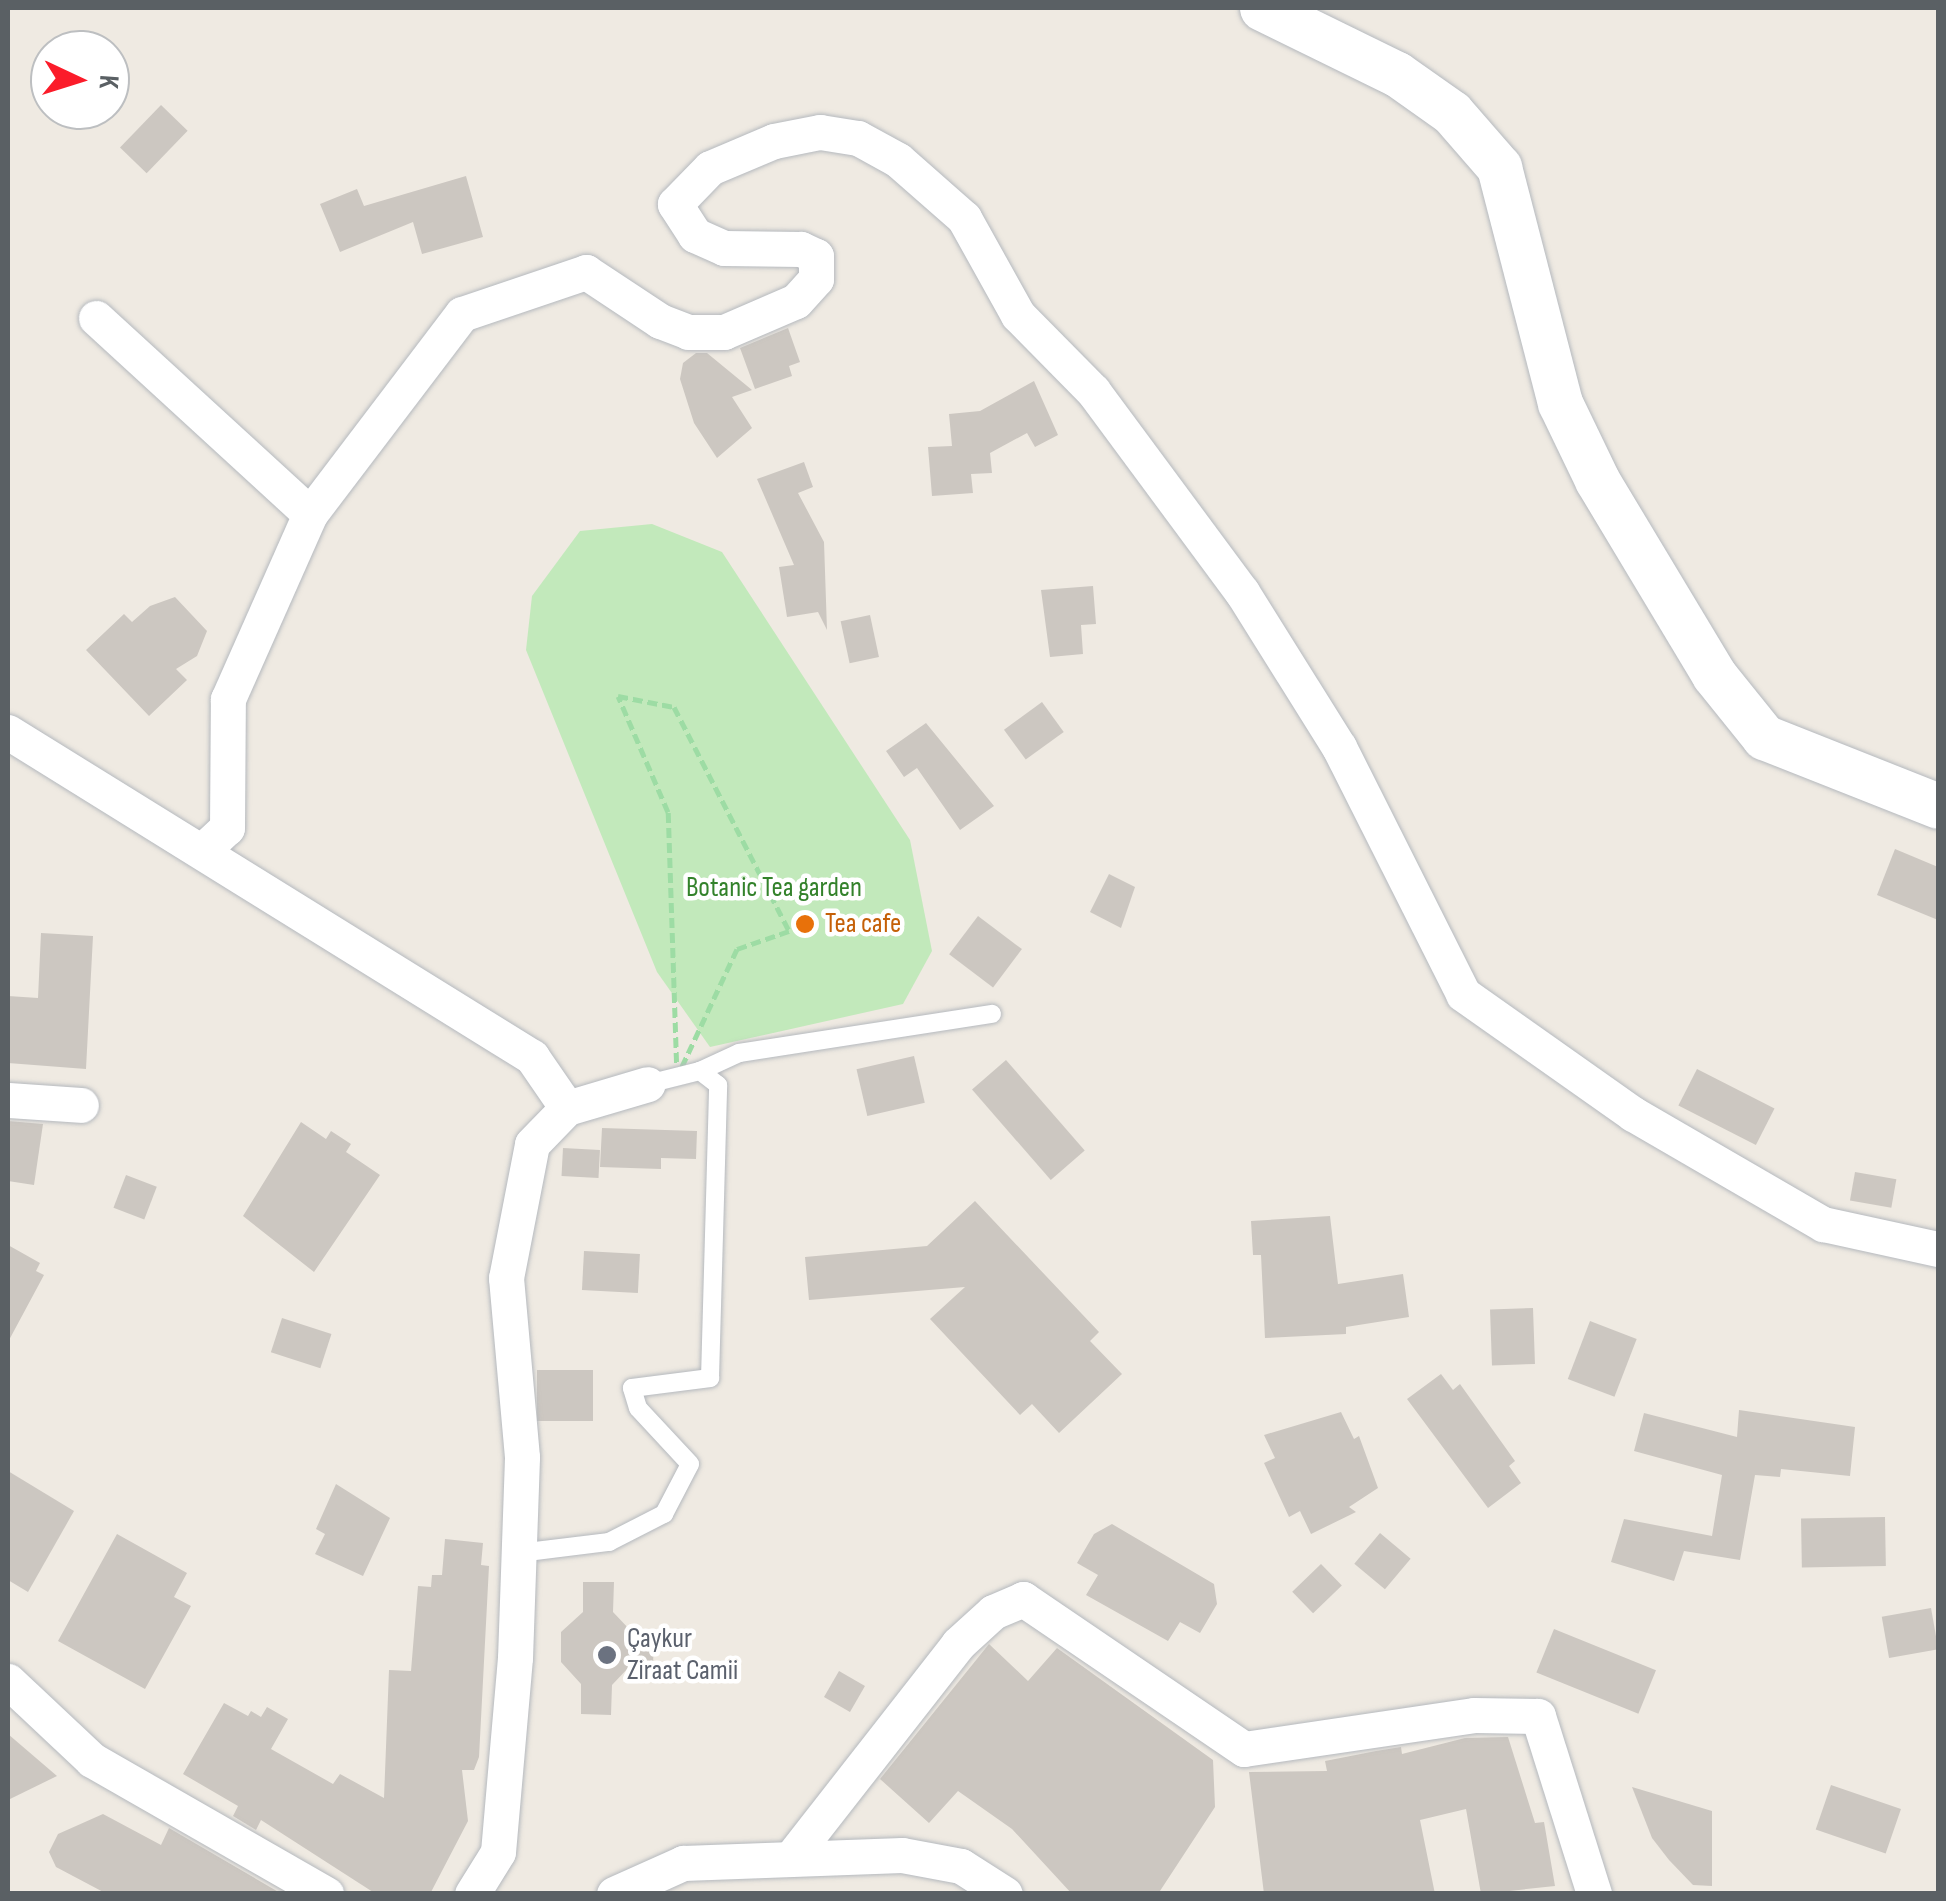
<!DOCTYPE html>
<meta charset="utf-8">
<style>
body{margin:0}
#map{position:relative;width:1946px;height:1901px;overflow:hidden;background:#efeae2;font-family:"Sofia Sans Condensed",sans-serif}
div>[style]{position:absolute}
.green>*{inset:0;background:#c2e9bb}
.building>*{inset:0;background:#ccc7c1;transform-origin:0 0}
.path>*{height:5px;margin-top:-2.5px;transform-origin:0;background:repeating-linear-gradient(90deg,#9ddca4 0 10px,transparent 0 15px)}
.roads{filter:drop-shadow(0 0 2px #b5b9be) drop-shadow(0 0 2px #b5b9be)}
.service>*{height:18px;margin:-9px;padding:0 9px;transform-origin:9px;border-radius:9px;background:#fff}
.minor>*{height:35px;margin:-17.5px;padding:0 17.5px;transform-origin:17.5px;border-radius:17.5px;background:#fff}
.tertiary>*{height:45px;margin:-22.5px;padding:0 22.5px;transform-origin:22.5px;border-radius:22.5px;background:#fff}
.dots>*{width:28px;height:28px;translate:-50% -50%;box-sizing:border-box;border:5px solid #fff;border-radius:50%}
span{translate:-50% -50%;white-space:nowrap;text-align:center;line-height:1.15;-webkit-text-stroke:9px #fff;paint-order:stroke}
.park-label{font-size:28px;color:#33822b}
.food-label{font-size:28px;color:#c56008}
.left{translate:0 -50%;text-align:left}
.worship-label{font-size:28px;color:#5b616d}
.frame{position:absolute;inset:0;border:10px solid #5a6064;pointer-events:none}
.north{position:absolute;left:30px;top:30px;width:100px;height:100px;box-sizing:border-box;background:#fff;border:2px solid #bdbfc1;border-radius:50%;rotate:94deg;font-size:28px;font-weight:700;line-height:40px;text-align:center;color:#5a6064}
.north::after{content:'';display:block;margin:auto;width:35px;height:45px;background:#fb1c2a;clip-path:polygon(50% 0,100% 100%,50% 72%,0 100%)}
</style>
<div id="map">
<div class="green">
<div style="clip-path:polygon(652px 524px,722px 552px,910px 840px,932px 951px,903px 1004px,710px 1047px,657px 972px,526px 650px,532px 596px,580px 531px)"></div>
</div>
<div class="building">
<div style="left:161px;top:105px;width:37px;height:59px;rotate:44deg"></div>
<div style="clip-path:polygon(466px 176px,483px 237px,422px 254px,413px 222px,340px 252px,320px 204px,357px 189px,364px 206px)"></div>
<div style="clip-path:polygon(788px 328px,800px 362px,789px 366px,792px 376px,755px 389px,740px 348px)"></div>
<div style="clip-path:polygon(696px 353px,707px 353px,752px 390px,732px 397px,752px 428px,717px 458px,694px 423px,680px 379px,683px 363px)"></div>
<div style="clip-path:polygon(1034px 381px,1058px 435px,1035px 447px,1027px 433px,990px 453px,992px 473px,971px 474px,973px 493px,932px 496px,928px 447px,952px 446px,949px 414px,980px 411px)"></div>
<div style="clip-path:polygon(804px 462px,813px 487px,798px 493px,824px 542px,827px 630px,818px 612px,787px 617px,779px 567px,794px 565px,757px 479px)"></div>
<div style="clip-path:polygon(1093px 586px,1096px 624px,1081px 625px,1083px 654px,1050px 657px,1041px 590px)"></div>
<div style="clip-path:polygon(175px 597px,207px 631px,197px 656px,176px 669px,187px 680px,149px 716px,86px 650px,124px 614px,132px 622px,150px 606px)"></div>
<div style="left:870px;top:615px;width:43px;height:30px;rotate:78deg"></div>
<div style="left:1042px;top:702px;width:37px;height:47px;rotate:54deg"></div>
<div style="clip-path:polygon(926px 723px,994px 806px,960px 830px,917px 768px,904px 777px,886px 751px)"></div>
<div style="clip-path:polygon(1895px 849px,1938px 867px,1938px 920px,1877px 895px)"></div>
<div style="clip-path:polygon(1109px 874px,1135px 887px,1121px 928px,1090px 912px)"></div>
<div style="left:978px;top:916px;width:55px;height:48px;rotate:37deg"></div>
<div style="clip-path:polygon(41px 933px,93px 936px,86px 1069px,8px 1063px,8px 996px,38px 998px)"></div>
<div style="left:914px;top:1056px;width:48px;height:59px;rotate:77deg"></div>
<div style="left:1006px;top:1060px;width:120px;height:45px;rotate:49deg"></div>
<div style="left:1697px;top:1069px;width:87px;height:41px;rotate:27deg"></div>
<div style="clip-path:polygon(8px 1121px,43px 1124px,34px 1185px,8px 1181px)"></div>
<div style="clip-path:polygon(301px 1122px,326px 1139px,331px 1131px,351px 1144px,346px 1152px,380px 1175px,314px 1272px,243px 1216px)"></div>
<div style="clip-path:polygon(602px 1128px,697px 1131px,696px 1159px,661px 1158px,661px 1169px,600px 1167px)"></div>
<div style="left:563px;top:1148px;width:37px;height:28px;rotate:3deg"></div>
<div style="left:1855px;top:1172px;width:42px;height:29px;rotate:10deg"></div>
<div style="left:126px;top:1175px;width:33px;height:35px;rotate:21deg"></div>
<div style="clip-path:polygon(975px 1201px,1099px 1332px,1090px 1341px,1122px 1374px,1059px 1433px,1032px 1404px,1020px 1415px,930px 1319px,965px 1287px,809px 1300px,805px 1257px,927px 1246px)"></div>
<div style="clip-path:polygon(1330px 1216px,1338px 1284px,1403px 1274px,1409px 1317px,1346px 1327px,1346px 1334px,1265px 1338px,1261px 1255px,1253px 1255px,1251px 1221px)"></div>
<div style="clip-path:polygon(8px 1245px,40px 1263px,36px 1271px,44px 1275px,8px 1342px)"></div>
<div style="left:584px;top:1251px;width:56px;height:39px;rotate:3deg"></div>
<div style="left:1533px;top:1308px;width:56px;height:43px;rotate:88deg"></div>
<div style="left:282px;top:1318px;width:52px;height:36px;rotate:18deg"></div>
<div style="left:1590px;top:1321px;width:50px;height:62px;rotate:21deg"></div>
<div style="left:537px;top:1370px;width:56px;height:51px"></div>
<div style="clip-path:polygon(1441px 1374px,1453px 1390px,1460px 1384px,1515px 1461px,1509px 1466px,1521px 1483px,1488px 1508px,1407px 1399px)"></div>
<div style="clip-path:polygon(1739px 1410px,1855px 1427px,1850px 1476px,1781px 1469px,1780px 1477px,1755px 1475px,1740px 1560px,1684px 1551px,1674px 1581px,1611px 1562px,1624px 1519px,1712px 1536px,1722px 1475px,1634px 1451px,1644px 1413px,1737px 1437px)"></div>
<div style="clip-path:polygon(1341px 1412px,1354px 1439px,1359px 1436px,1378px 1488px,1349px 1507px,1356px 1512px,1311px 1534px,1300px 1511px,1289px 1517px,1264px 1463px,1275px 1458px,1264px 1435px)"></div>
<div style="clip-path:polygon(8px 1471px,74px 1511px,28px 1592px,8px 1580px)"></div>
<div style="clip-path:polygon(336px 1484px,390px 1518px,363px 1576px,315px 1554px,325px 1534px,316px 1529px)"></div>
<div style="left:1885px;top:1517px;width:49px;height:84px;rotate:89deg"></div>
<div style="clip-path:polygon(1112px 1524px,1214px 1584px,1217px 1604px,1200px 1633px,1180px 1622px,1168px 1641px,1086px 1595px,1098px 1575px,1077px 1563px,1094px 1534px)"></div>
<div style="left:1380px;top:1533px;width:40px;height:40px;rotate:40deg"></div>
<div style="clip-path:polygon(117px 1534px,187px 1573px,174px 1597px,191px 1606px,145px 1689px,58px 1641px)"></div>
<div style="clip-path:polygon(445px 1539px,483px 1543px,481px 1565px,489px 1566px,479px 1757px,474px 1770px,462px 1770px,468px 1821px,430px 1894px,376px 1894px,261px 1820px,256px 1830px,233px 1816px,238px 1806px,183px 1774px,224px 1703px,248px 1716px,251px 1711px,261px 1717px,267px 1707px,288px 1719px,271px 1749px,333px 1784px,340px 1774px,384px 1798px,389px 1670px,411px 1671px,418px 1586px,431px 1587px,432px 1575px,442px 1575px)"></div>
<div style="left:1321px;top:1564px;width:30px;height:40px;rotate:46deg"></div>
<div style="clip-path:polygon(583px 1582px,614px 1582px,613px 1612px,631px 1631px,654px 1632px,653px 1667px,630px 1666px,612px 1685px,611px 1715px,581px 1714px,581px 1684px,561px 1662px,561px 1632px,583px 1612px)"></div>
<div style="left:1931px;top:1608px;width:42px;height:50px;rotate:80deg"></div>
<div style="left:1554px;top:1629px;width:110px;height:47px;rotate:22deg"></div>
<div style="clip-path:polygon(989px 1644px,1028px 1681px,1057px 1648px,1213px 1760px,1215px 1807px,1158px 1894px,1072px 1894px,1012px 1829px,958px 1791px,929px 1823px,880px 1779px)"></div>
<div style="left:839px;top:1671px;width:30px;height:30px;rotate:30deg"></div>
<div style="clip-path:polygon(8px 1734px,57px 1776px,8px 1800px)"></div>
<div style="clip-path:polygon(1508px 1737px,1535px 1823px,1544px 1822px,1555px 1886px,1481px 1894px,1466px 1809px,1420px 1820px,1435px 1894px,1264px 1894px,1249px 1772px,1327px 1771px,1325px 1761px,1376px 1751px,1401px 1747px,1402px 1754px,1465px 1738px)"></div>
<div style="left:1831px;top:1785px;width:74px;height:47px;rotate:19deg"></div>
<div style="clip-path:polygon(1632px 1787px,1712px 1811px,1712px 1886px,1693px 1885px,1669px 1860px,1652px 1838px)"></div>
<div style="clip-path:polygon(103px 1814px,161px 1845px,169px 1828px,282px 1894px,107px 1894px,56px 1867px,49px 1852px,58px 1834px)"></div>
</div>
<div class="path">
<div style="left:618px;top:696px;width:57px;rotate:11.1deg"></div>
<div style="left:674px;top:707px;width:252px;rotate:62.8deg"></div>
<div style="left:789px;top:931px;width:55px;rotate:160.9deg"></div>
<div style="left:737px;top:949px;width:141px;rotate:115.1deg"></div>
<div style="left:677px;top:1077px;width:265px;rotate:-91.9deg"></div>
<div style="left:668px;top:812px;width:126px;rotate:-113.3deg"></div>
</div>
<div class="roads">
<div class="service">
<div style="left:700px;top:1071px;width:43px;rotate:-24.8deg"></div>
<div style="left:739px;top:1053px;width:256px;rotate:-8.8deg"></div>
<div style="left:519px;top:1553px;width:91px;rotate:-7deg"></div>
<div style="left:609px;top:1542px;width:62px;rotate:-27deg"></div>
<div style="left:664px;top:1514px;width:56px;rotate:-62.5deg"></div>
<div style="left:690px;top:1464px;width:76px;rotate:-132.9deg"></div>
<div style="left:638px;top:1408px;width:21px;rotate:-107deg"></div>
<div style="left:632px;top:1388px;width:79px;rotate:-7.3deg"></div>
<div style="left:710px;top:1378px;width:293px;rotate:-88.4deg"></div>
<div style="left:718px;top:1085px;width:23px;rotate:-142deg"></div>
<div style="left:700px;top:1071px;width:54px;rotate:166deg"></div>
</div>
<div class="minor">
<div style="left:96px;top:318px;width:290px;rotate:42.5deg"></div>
<div style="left:8px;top:732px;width:617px;rotate:31.81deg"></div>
<div style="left:532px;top:1057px;width:62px;rotate:55.5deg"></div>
<div style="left:202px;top:851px;width:34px;rotate:-43deg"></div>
<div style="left:227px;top:828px;width:129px;rotate:-89.6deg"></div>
<div style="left:228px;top:699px;width:202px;rotate:-66.1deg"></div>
<div style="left:310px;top:514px;width:251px;rotate:-52.8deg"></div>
<div style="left:462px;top:314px;width:131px;rotate:-18.7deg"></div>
<div style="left:586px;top:272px;width:89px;rotate:33.5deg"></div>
<div style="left:660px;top:321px;width:30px;rotate:21deg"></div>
<div style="left:688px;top:332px;width:36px"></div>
<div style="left:724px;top:332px;width:78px;rotate:-23.3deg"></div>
<div style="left:796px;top:301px;width:30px;rotate:-48deg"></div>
<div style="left:816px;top:279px;width:23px;rotate:-90deg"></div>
<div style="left:816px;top:256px;width:17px;rotate:-155deg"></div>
<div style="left:801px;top:249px;width:77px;rotate:-179.3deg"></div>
<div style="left:724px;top:248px;width:32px;rotate:-156deg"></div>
<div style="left:695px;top:235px;width:37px;rotate:-123deg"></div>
<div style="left:675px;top:204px;width:50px;rotate:-45.8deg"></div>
<div style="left:710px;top:168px;width:69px;rotate:-22.9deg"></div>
<div style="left:774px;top:141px;width:47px;rotate:-11.1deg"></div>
<div style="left:820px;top:132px;width:38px;rotate:9deg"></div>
<div style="left:858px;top:138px;width:46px;rotate:28.8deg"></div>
<div style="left:898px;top:160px;width:88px;rotate:41.3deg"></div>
<div style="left:964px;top:218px;width:111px;rotate:60.9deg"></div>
<div style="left:1018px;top:315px;width:107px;rotate:45.4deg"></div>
<div style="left:1093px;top:391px;width:250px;rotate:53.5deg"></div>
<div style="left:1242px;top:592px;width:183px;rotate:58deg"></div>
<div style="left:1339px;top:747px;width:276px;rotate:63.3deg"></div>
<div style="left:1463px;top:994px;width:208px;rotate:35.2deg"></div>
<div style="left:1633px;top:1114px;width:220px;rotate:30.1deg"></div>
<div style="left:1823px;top:1224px;width:118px;rotate:12.3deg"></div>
<div style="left:8px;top:1100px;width:73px;rotate:3.9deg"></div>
<div style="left:8px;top:1681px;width:115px;rotate:43.2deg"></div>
<div style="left:92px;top:1760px;width:270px;rotate:29.8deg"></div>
<div style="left:791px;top:1858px;width:271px;rotate:-52deg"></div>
<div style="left:958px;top:1644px;width:47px;rotate:-42.4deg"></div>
<div style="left:993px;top:1612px;width:33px;rotate:-23deg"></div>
<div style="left:1023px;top:1599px;width:267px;rotate:34.2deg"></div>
<div style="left:1244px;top:1749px;width:232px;rotate:-8.4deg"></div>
<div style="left:1474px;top:1715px;width:64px;rotate:0.9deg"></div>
<div style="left:1538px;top:1716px;width:187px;rotate:72.5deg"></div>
<div style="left:472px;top:1894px;width:49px;rotate:-58.2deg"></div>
<div style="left:498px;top:1852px;width:195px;rotate:-85deg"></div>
<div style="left:515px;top:1658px;width:201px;rotate:-88deg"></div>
<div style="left:522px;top:1457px;width:180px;rotate:-95.1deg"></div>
<div style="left:506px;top:1278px;width:136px;rotate:-79deg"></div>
<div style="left:532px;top:1144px;width:50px;rotate:-45.8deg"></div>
<div style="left:567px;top:1108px;width:84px;rotate:-16.5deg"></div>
<div style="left:614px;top:1894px;width:76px;rotate:-24.2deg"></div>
<div style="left:683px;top:1863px;width:219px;rotate:-2.1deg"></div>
<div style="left:902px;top:1855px;width:60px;rotate:10.6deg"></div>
<div style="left:961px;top:1866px;width:52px;rotate:32.5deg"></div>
</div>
<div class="tertiary">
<div style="left:1262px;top:8px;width:150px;rotate:26.1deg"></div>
<div style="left:1397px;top:74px;width:67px;rotate:35.3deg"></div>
<div style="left:1452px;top:113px;width:72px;rotate:49deg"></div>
<div style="left:1499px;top:167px;width:244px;rotate:75.5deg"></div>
<div style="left:1560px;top:403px;width:85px;rotate:64.3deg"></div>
<div style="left:1597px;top:480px;width:227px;rotate:59deg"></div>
<div style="left:1714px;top:675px;width:80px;rotate:51.1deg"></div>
<div style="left:1764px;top:737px;width:187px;rotate:21.6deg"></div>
</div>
</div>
<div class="dots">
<div style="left:805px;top:924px;background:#e8710a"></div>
<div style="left:607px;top:1655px;background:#6b7280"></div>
</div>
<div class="park-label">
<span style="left:774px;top:888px">Botanic Tea garden</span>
</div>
<div class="food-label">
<span class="left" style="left:825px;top:924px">Tea cafe</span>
</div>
<div class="worship-label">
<span class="left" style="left:627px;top:1655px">Çaykur<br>Ziraat Camii</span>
</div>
<div class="frame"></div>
<div class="north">K</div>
</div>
